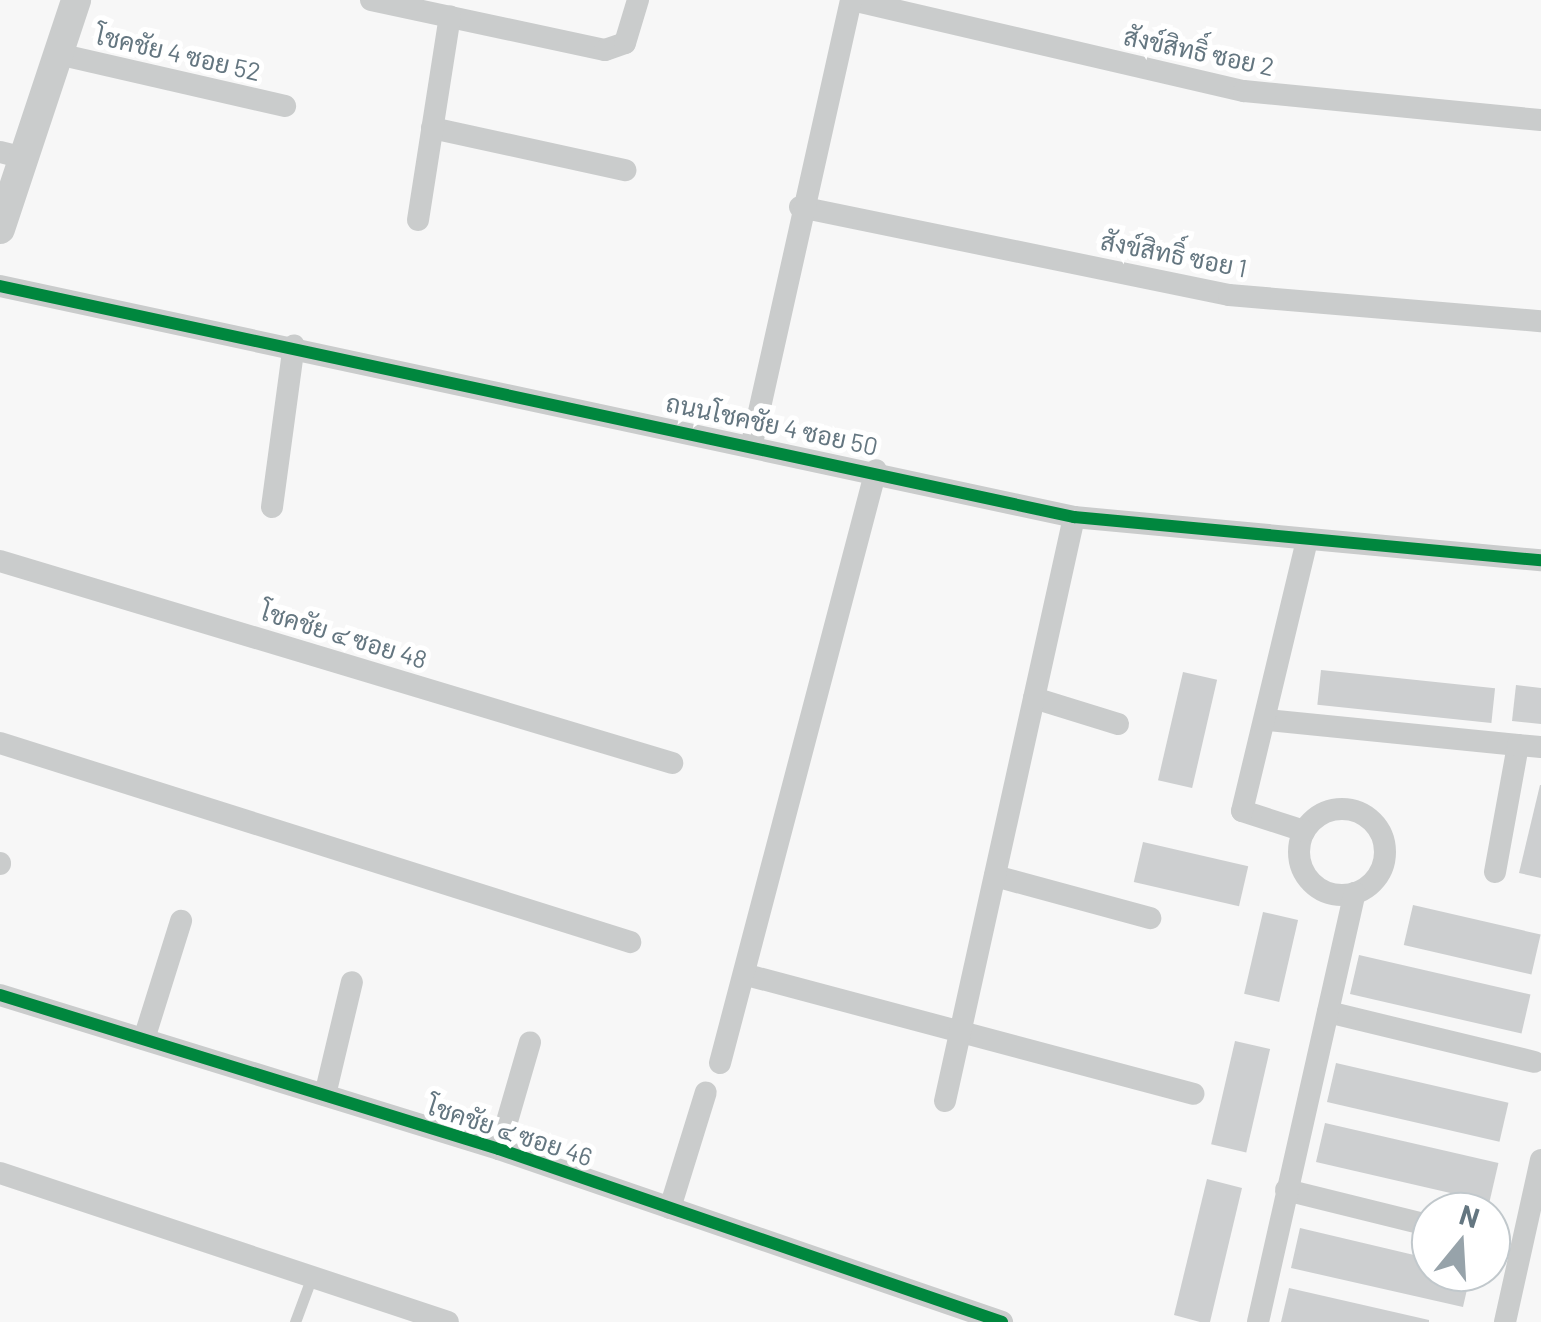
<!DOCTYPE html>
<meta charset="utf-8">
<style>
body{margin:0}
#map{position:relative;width:1541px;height:1322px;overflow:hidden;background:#f7f7f7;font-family:Barlow,Sarabun,sans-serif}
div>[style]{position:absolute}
.building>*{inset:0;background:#cdcfd0;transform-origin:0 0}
.service>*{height:11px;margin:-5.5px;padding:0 5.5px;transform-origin:5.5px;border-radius:5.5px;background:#cacccc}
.minor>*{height:22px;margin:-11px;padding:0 11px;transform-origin:11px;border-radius:11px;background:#cacccc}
.minor>.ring{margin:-11px;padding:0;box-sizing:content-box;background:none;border:22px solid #cacccc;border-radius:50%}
.tertiary>*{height:30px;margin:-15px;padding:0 15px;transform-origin:15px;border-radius:15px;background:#cacccc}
.cycleway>*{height:12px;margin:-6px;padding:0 6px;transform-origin:6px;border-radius:6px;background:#00873e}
span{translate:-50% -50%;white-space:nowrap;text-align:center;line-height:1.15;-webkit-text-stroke:10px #fff;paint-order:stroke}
.street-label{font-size:25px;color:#647680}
.north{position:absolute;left:1411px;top:1192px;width:100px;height:100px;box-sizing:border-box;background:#fff;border:2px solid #c1c8cc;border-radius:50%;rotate:18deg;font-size:28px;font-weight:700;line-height:40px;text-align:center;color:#647680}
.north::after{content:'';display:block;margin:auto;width:35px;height:45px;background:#97a3aa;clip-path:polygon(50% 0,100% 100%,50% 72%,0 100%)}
</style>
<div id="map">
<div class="building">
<div style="left:1321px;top:670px;width:175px;height:35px;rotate:6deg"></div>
<div style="left:1183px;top:672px;width:35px;height:111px;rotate:13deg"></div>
<div style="clip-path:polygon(1516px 685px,1541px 688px,1541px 724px,1512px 721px)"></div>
<div style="clip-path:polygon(1540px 785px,1541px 785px,1541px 878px,1519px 873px)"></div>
<div style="left:1143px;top:842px;width:108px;height:41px;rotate:13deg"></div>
<div style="left:1413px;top:905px;width:131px;height:41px;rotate:13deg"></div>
<div style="left:1263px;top:912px;width:36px;height:84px;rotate:13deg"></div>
<div style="left:1359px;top:955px;width:176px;height:40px;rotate:13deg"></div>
<div style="left:1235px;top:1041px;width:36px;height:106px;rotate:13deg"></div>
<div style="left:1336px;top:1063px;width:177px;height:40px;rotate:13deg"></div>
<div style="left:1325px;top:1123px;width:178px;height:40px;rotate:13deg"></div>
<div style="clip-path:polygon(1207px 1179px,1242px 1188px,1210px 1322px,1200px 1322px,1174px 1315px)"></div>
<div style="clip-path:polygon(1300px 1228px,1431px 1259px,1431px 1272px,1471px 1272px,1463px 1307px,1291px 1268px)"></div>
<div style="clip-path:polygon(1289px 1288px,1429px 1320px,1429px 1322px,1281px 1322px)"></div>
</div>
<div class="service">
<div style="left:295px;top:1322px;width:49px;rotate:-69.7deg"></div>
</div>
<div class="minor">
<div style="left:371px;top:0;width:239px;rotate:12.1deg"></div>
<div style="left:605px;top:50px;width:21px;rotate:-19deg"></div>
<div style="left:625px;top:43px;width:45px;rotate:-73.2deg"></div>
<div style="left:852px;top:0;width:402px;rotate:13.1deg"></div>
<div style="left:1244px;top:91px;width:298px;rotate:5.6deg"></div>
<div style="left:58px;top:54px;width:233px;rotate:12.9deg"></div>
<div style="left:432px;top:128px;width:198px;rotate:12.3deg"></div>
<div style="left:0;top:152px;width:25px;rotate:14deg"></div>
<div style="left:800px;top:207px;width:438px;rotate:11.6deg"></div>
<div style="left:1229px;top:295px;width:313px;rotate:4.8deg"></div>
<div style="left:418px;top:220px;width:206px;rotate:-81.1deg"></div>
<div style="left:0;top:286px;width:1099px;rotate:12.14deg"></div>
<div style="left:1074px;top:517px;width:469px;rotate:5.3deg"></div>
<div style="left:752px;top:443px;width:454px;rotate:-77.4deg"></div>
<div style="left:272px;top:507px;width:163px;rotate:-82.3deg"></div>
<div style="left:0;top:561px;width:702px;rotate:16.73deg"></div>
<div style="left:1034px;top:698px;width:88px;rotate:17.2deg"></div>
<div style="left:1267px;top:720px;width:252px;rotate:5.7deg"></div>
<div style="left:0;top:743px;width:661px;rotate:17.53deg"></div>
<div class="ring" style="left:1299px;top:809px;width:64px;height:64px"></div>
<div style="left:1304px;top:831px;width:65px;rotate:-162.1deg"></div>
<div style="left:1242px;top:811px;width:279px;rotate:-76.5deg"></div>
<div style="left:0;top:864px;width:1px;rotate:-90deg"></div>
<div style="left:1495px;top:872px;width:129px;rotate:-79.7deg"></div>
<div style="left:1518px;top:745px;width:23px;rotate:5deg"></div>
<div style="left:995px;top:876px;width:161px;rotate:15.2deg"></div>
<div style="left:747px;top:975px;width:462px;rotate:14.9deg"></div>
<div style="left:0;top:995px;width:522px;rotate:17.15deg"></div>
<div style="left:499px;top:1149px;width:532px;rotate:18.98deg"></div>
<div style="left:1328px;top:1012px;width:212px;rotate:13.6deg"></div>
<div style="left:144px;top:1039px;width:124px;rotate:-72.6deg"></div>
<div style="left:720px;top:1063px;width:613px;rotate:-75.26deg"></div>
<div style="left:325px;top:1095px;width:116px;rotate:-76.6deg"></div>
<div style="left:945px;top:1101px;width:598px;rotate:-77.54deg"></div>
<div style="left:499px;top:1149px;width:111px;rotate:-73.8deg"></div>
<div style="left:0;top:1173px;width:472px;rotate:18.4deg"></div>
<div style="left:1286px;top:1190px;width:149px;rotate:13.9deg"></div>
<div style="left:670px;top:1208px;width:121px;rotate:-72.8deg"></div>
<div style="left:1258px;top:1322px;width:440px;rotate:-77.3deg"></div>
<div style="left:1505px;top:1322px;width:166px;rotate:-77.5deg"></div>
</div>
<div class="tertiary">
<div style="left:0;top:229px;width:241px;rotate:-71.6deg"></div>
</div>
<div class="cycleway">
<div style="left:0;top:286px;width:1099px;rotate:12.14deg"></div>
<div style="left:1074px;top:517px;width:469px;rotate:5.3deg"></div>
<div style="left:0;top:995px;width:522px;rotate:17.15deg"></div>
<div style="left:499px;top:1149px;width:532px;rotate:18.98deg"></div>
</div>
<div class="street-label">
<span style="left:1199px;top:51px;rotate:12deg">สังข์สิทธิ์ ซอย 2</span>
<span style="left:178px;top:53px;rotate:13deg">โชคชัย 4 ซอย 52</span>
<span style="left:1174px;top:254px;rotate:11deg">สังข์สิทธิ์ ซอย 1</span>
<span style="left:772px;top:424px;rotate:12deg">ถนนโชคชัย 4 ซอย 50</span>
<span style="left:344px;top:635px;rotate:17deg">โชคชัย ๔ ซอย 48</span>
<span style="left:510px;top:1131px;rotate:18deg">โชคชัย ๔ ซอย 46</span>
</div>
<div class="north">N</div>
</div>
